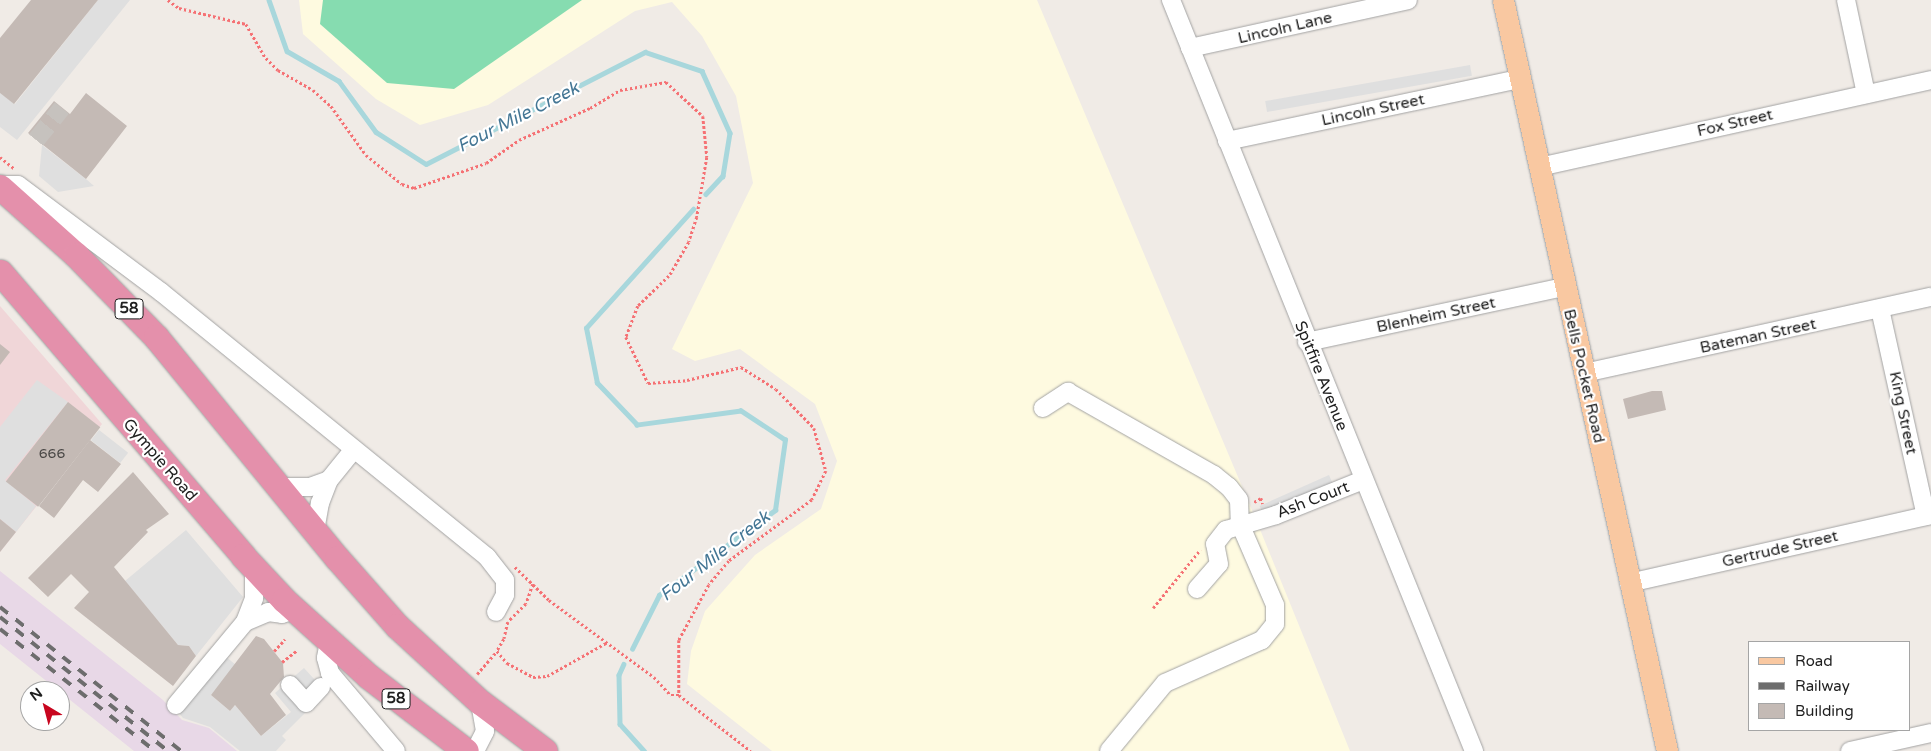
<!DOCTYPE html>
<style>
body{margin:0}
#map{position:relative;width:1931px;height:751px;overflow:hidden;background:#f0ebe6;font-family:"Varela Round",sans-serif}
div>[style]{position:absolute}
.commercial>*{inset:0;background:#f0d6d8}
.industrial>*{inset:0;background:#e8d8e7}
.education>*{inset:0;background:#fefae0}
.pitch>*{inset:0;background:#86dcb0}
.parking>*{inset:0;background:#dfdfdf;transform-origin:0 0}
.stream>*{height:4.5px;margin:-2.25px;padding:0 2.25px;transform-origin:2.25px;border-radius:2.25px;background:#a8d7dc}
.building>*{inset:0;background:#c4bab5;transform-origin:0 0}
.minor-tunnel>*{height:18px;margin-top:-9px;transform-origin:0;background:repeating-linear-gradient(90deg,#c6c2be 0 18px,transparent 0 27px)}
.path>*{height:2.5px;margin-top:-1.25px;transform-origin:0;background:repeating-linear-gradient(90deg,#f57174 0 2.5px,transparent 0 5px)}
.roads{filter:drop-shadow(0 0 1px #a3a3a3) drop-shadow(0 0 1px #a3a3a3)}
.minor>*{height:18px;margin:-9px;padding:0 9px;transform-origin:9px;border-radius:9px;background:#fff}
.major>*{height:21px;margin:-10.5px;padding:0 10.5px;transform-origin:10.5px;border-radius:10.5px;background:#f9c8a1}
.highway>*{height:25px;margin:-12.5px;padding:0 12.5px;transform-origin:12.5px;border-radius:12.5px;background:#e490ab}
.rail>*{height:4px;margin-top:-2px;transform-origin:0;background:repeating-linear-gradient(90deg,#6d6d6d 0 10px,transparent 0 20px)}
span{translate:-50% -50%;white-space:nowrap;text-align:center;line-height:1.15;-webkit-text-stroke:4.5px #fff;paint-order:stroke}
.number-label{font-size:14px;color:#484644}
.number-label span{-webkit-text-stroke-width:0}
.shield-label span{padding:1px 4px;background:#fff;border:1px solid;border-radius:4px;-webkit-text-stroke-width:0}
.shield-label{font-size:15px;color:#1f1f1f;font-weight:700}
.street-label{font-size:16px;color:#1f1f1f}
.water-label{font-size:18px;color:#457795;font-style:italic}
.legend{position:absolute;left:1748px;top:641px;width:162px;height:90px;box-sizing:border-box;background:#fff;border:1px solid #a5a5a5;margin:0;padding:6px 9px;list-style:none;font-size:15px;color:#1f1f1f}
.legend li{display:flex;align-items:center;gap:10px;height:25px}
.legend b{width:25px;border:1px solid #a5a5a5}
.north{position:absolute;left:20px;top:681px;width:50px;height:50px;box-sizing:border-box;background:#fff;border:1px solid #a5a5a5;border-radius:50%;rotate:323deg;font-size:14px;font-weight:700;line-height:20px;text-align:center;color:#1f1f1f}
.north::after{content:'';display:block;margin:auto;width:18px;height:22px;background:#c8061f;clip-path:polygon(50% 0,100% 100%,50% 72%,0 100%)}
</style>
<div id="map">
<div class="commercial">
<div style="clip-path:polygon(0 306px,102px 424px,0 552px)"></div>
</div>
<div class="industrial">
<div style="clip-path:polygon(0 571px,163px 700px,182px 720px,209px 728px,237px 751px,134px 751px,0 644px)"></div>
</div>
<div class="education">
<div style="clip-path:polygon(299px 0,1037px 0,1257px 522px,1350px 751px,772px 751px,687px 684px,691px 651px,705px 611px,755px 555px,821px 509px,837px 461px,815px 404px,740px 349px,695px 361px,672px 349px,753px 183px,736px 96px,702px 36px,672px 2px,635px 11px,488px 105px,420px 125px,376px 99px,303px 34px)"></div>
</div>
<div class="pitch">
<div style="clip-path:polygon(323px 0,582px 0,454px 89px,387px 83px,320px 24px)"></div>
</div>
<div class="parking">
<div style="clip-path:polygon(98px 0,130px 0,17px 140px,0 127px,0 93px,15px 104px)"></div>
<div style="left:1470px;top:65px;width:11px;height:208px;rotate:80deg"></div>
<div style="clip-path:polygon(42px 145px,86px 179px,94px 186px,58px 192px,39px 176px)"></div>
<div style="clip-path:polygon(37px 380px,68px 402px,5px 480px,36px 506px,16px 532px,0 519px,0 427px)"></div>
<div style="left:99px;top:430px;width:37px;height:13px;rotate:38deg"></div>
<div style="left:1329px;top:475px;width:10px;height:76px;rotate:66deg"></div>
<div style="clip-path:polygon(186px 530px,243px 597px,196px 656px,189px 646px,178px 645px,125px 581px)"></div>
<div style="clip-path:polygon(225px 656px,236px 665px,211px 695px,230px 711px,235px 705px,261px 736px,291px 712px,275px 693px,304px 668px,326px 692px,282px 736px,286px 740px,276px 751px,240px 751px,210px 727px,183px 718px,178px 712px)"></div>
</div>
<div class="stream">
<div style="left:269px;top:0;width:54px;rotate:70.6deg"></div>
<div style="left:287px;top:51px;width:60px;rotate:30deg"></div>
<div style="left:339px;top:81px;width:63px;rotate:54deg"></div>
<div style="left:376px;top:132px;width:59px;rotate:32.6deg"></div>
<div style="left:426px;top:164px;width:246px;rotate:-27.1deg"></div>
<div style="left:645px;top:52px;width:60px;rotate:18.4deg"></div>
<div style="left:702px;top:71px;width:68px;rotate:65.7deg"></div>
<div style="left:730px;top:133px;width:44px;rotate:99.2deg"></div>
<div style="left:723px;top:176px;width:25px;rotate:133deg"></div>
<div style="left:632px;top:649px;width:60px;rotate:-63.4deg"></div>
<div style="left:659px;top:595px;width:144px;rotate:-36.2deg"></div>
<div style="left:775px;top:510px;width:71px;rotate:-81.9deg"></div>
<div style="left:785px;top:440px;width:53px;rotate:-146.6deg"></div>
<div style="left:741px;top:411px;width:105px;rotate:172.3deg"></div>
<div style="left:637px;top:425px;width:58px;rotate:-133.6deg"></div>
<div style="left:597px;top:383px;width:56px;rotate:-101.3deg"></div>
<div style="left:586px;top:328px;width:160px;rotate:-48deg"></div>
<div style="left:624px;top:664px;width:12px;rotate:114deg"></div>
<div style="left:619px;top:675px;width:49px;rotate:88.8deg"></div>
<div style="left:620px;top:724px;width:36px;rotate:48deg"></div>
</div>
<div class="building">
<div style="clip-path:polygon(31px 0,98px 0,14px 104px,0 93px,0 38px)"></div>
<div style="clip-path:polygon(86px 93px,127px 126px,86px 179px,28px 133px,54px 101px,70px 114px)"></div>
<div style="clip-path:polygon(0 344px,10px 352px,0 365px)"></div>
<div style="clip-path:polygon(1652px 391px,1662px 391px,1666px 410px,1628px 419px,1623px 399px)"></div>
<div style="left:68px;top:402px;width:41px;height:101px;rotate:38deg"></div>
<div style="clip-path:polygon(90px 440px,121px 464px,98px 492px,83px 480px,54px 518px,39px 506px)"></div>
<div style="clip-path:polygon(133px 472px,169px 514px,146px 530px,148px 532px,114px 567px,178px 645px,189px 646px,196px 656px,173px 686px,74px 608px,89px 592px,71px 574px,48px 597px,28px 578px)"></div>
<div style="clip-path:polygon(0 519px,16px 532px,0 552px)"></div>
<div style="clip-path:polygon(256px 636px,264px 639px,283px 663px,284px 677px,270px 694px,286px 715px,261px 736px,235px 705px,230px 711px,211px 695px)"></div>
</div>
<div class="minor-tunnel">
<div style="left:36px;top:140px;width:41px;rotate:-50.9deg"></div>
</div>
<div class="path">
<div style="left:168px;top:0;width:14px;rotate:36deg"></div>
<div style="left:179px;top:8px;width:69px;rotate:13.4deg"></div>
<div style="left:246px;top:24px;width:39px;rotate:60deg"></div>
<div style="left:266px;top:58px;width:17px;rotate:45deg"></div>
<div style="left:278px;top:70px;width:40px;rotate:29.7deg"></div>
<div style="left:313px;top:90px;width:24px;rotate:42deg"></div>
<div style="left:331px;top:106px;width:60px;rotate:54.5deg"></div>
<div style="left:366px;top:155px;width:46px;rotate:38.9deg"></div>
<div style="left:402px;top:184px;width:13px;rotate:18deg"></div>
<div style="left:414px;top:188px;width:76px;rotate:-19.1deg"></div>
<div style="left:486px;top:163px;width:40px;rotate:-34.9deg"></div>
<div style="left:519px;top:140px;width:78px;rotate:-24.3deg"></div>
<div style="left:590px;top:108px;width:35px;rotate:-31deg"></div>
<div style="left:620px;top:90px;width:47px;rotate:-9.9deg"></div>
<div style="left:666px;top:82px;width:50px;rotate:42.6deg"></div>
<div style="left:703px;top:116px;width:41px;rotate:84.4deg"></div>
<div style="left:707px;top:157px;width:61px;rotate:99.5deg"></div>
<div style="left:697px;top:217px;width:26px;rotate:108deg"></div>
<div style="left:689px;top:242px;width:39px;rotate:120deg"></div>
<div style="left:669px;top:276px;width:43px;rotate:135.9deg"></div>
<div style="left:638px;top:306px;width:33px;rotate:111deg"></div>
<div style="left:626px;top:337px;width:51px;rotate:64.4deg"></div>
<div style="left:648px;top:383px;width:39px;rotate:-4deg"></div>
<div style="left:687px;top:380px;width:56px;rotate:-13.5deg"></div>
<div style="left:741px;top:367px;width:41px;rotate:32.2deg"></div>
<div style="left:776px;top:389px;width:54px;rotate:45.7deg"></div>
<div style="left:814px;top:428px;width:45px;rotate:74.4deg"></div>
<div style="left:826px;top:471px;width:32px;rotate:116deg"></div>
<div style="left:812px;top:500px;width:103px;rotate:143.7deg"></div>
<div style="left:729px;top:561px;width:31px;rotate:130deg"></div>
<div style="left:709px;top:585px;width:63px;rotate:118.6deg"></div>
<div style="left:679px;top:640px;width:55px;rotate:90deg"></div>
<div style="left:0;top:157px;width:19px;rotate:39deg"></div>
<div style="left:1254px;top:502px;width:8px;rotate:-30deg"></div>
<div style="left:1261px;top:498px;width:6px;rotate:72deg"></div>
<div style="left:515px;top:567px;width:47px;rotate:44.1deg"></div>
<div style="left:549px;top:600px;width:130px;rotate:36.3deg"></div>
<div style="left:654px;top:677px;width:25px;rotate:47deg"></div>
<div style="left:671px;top:695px;width:8px"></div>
<div style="left:679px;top:695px;width:91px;rotate:37.9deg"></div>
<div style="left:533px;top:584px;width:21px;rotate:109deg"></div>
<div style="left:526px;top:604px;width:25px;rotate:135deg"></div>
<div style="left:508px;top:622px;width:17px;rotate:103deg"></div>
<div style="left:504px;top:639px;width:14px;rotate:120deg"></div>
<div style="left:497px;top:651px;width:16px;rotate:50deg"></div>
<div style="left:507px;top:663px;width:30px;rotate:28deg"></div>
<div style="left:533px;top:677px;width:14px;rotate:-4deg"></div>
<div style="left:547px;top:676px;width:68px;rotate:-29.2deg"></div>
<div style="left:1153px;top:608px;width:75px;rotate:-51deg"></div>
<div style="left:274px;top:651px;width:16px;rotate:-47deg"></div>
<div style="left:282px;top:662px;width:18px;rotate:-38deg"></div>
<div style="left:477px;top:674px;width:30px;rotate:-49deg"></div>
</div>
<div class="roads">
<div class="minor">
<div style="left:1171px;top:0;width:810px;rotate:68.03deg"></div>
<div style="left:1846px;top:0;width:96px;rotate:78deg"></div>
<div style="left:1190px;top:48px;width:223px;rotate:-12.4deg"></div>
<div style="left:1227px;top:141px;width:299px;rotate:-12deg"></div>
<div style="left:1539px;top:167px;width:402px;rotate:-12.5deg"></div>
<div style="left:0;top:185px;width:18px"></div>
<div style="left:18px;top:185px;width:179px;rotate:36.8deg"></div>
<div style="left:161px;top:292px;width:420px;rotate:39.1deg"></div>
<div style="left:487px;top:557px;width:29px;rotate:52deg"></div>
<div style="left:505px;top:580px;width:15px;rotate:90deg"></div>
<div style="left:505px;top:595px;width:19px;rotate:118deg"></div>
<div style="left:1880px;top:309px;width:212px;rotate:77.5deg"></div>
<div style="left:1307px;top:342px;width:263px;rotate:-12.1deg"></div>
<div style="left:1584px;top:373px;width:355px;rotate:-12.4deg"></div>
<div style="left:1043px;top:408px;width:30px;rotate:-33deg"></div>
<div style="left:1068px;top:392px;width:168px;rotate:29.6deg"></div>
<div style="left:1214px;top:475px;width:19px;rotate:39deg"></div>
<div style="left:1229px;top:487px;width:16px;rotate:52deg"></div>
<div style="left:1239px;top:500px;width:24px;rotate:88deg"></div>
<div style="left:1240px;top:524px;width:88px;rotate:66.6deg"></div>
<div style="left:1275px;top:605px;width:19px;rotate:90deg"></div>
<div style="left:1275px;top:624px;width:21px;rotate:129deg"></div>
<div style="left:1262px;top:640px;width:106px;rotate:156.1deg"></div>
<div style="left:1165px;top:683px;width:88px;rotate:129.5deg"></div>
<div style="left:280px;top:487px;width:30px"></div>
<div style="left:310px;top:487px;width:20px;rotate:-20deg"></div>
<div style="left:315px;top:531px;width:28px;rotate:-80deg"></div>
<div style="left:320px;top:503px;width:25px;rotate:-69deg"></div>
<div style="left:329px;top:480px;width:38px;rotate:-51deg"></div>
<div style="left:1629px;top:583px;width:310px;rotate:-12.7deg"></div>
<div style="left:1197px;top:589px;width:33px;rotate:-49deg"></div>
<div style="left:1219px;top:564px;width:20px;rotate:-101deg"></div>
<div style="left:1215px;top:544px;width:18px;rotate:-52deg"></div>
<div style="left:1226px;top:530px;width:52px;rotate:-16.7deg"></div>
<div style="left:1276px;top:515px;width:94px;rotate:-21.9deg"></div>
<div style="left:245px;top:622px;width:25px;rotate:-23deg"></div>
<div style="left:268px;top:612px;width:14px;rotate:8deg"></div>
<div style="left:282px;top:614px;width:13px;rotate:-18deg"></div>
<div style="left:329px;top:642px;width:16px;rotate:101deg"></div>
<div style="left:326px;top:658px;width:16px;rotate:75deg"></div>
<div style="left:330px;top:673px;width:102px;rotate:49.8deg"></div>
<div style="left:290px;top:685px;width:24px;rotate:48deg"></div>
<div style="left:306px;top:703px;width:22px;rotate:-47deg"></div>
<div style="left:176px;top:705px;width:108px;rotate:-50.3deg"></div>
<div style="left:245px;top:622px;width:26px;rotate:-69deg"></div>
<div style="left:254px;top:598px;width:30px;rotate:-90deg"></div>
<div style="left:475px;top:751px;width:22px;rotate:-63deg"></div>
<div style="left:485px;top:731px;width:29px;rotate:-100deg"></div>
<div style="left:1850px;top:751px;width:83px;rotate:-12.5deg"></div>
</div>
<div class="major">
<div style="left:1503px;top:0;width:769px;rotate:77.68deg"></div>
</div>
<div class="highway">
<div style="left:0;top:187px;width:102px;rotate:41.8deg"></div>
<div style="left:76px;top:255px;width:115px;rotate:45.7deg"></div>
<div style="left:156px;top:337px;width:286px;rotate:50.7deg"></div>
<div style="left:337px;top:558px;width:91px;rotate:48.6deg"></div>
<div style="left:397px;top:626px;width:113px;rotate:42.5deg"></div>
<div style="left:480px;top:702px;width:81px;rotate:37deg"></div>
<div style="left:0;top:272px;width:374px;rotate:49.4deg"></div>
<div style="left:243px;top:556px;width:60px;rotate:47deg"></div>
<div style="left:284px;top:600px;width:113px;rotate:42.1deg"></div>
<div style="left:368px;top:676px;width:123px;rotate:37.4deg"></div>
</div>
</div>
<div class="rail">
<div style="left:0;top:607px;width:231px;rotate:38.5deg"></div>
<div style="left:0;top:617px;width:215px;rotate:38.6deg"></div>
<div style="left:0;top:629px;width:197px;rotate:38.2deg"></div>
</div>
<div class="number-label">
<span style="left:52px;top:454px">666</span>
</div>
<div class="shield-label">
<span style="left:129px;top:309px">58</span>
<span style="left:396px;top:699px">58</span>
</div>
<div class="street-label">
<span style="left:1285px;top:28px;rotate:-13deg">Lincoln Lane</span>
<span style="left:1373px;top:110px;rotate:-12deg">Lincoln Street</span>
<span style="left:1735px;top:123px;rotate:-13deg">Fox Street</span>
<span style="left:1436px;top:315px;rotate:-12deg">Blenheim Street</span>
<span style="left:1758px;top:336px;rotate:-12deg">Bateman Street</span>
<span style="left:1321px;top:376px;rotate:68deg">Spitfire Avenue</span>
<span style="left:1584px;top:376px;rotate:77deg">Bells Pocket Road</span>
<span style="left:1903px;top:413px;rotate:78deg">King Street</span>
<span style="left:160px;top:460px;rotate:49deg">Gympie Road</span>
<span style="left:1313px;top:500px;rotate:-21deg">Ash Court</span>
<span style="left:1780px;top:549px;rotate:-13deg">Gertrude Street</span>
</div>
<div class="water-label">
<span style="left:518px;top:117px;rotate:-27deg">Four Mile Creek</span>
<span style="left:715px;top:556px;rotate:-38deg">Four Mile Creek</span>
</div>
<ul class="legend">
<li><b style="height:6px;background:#f9c8a1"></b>Road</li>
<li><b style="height:6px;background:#6d6d6d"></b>Railway</li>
<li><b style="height:14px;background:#c4bab5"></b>Building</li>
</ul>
<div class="north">N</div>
</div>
